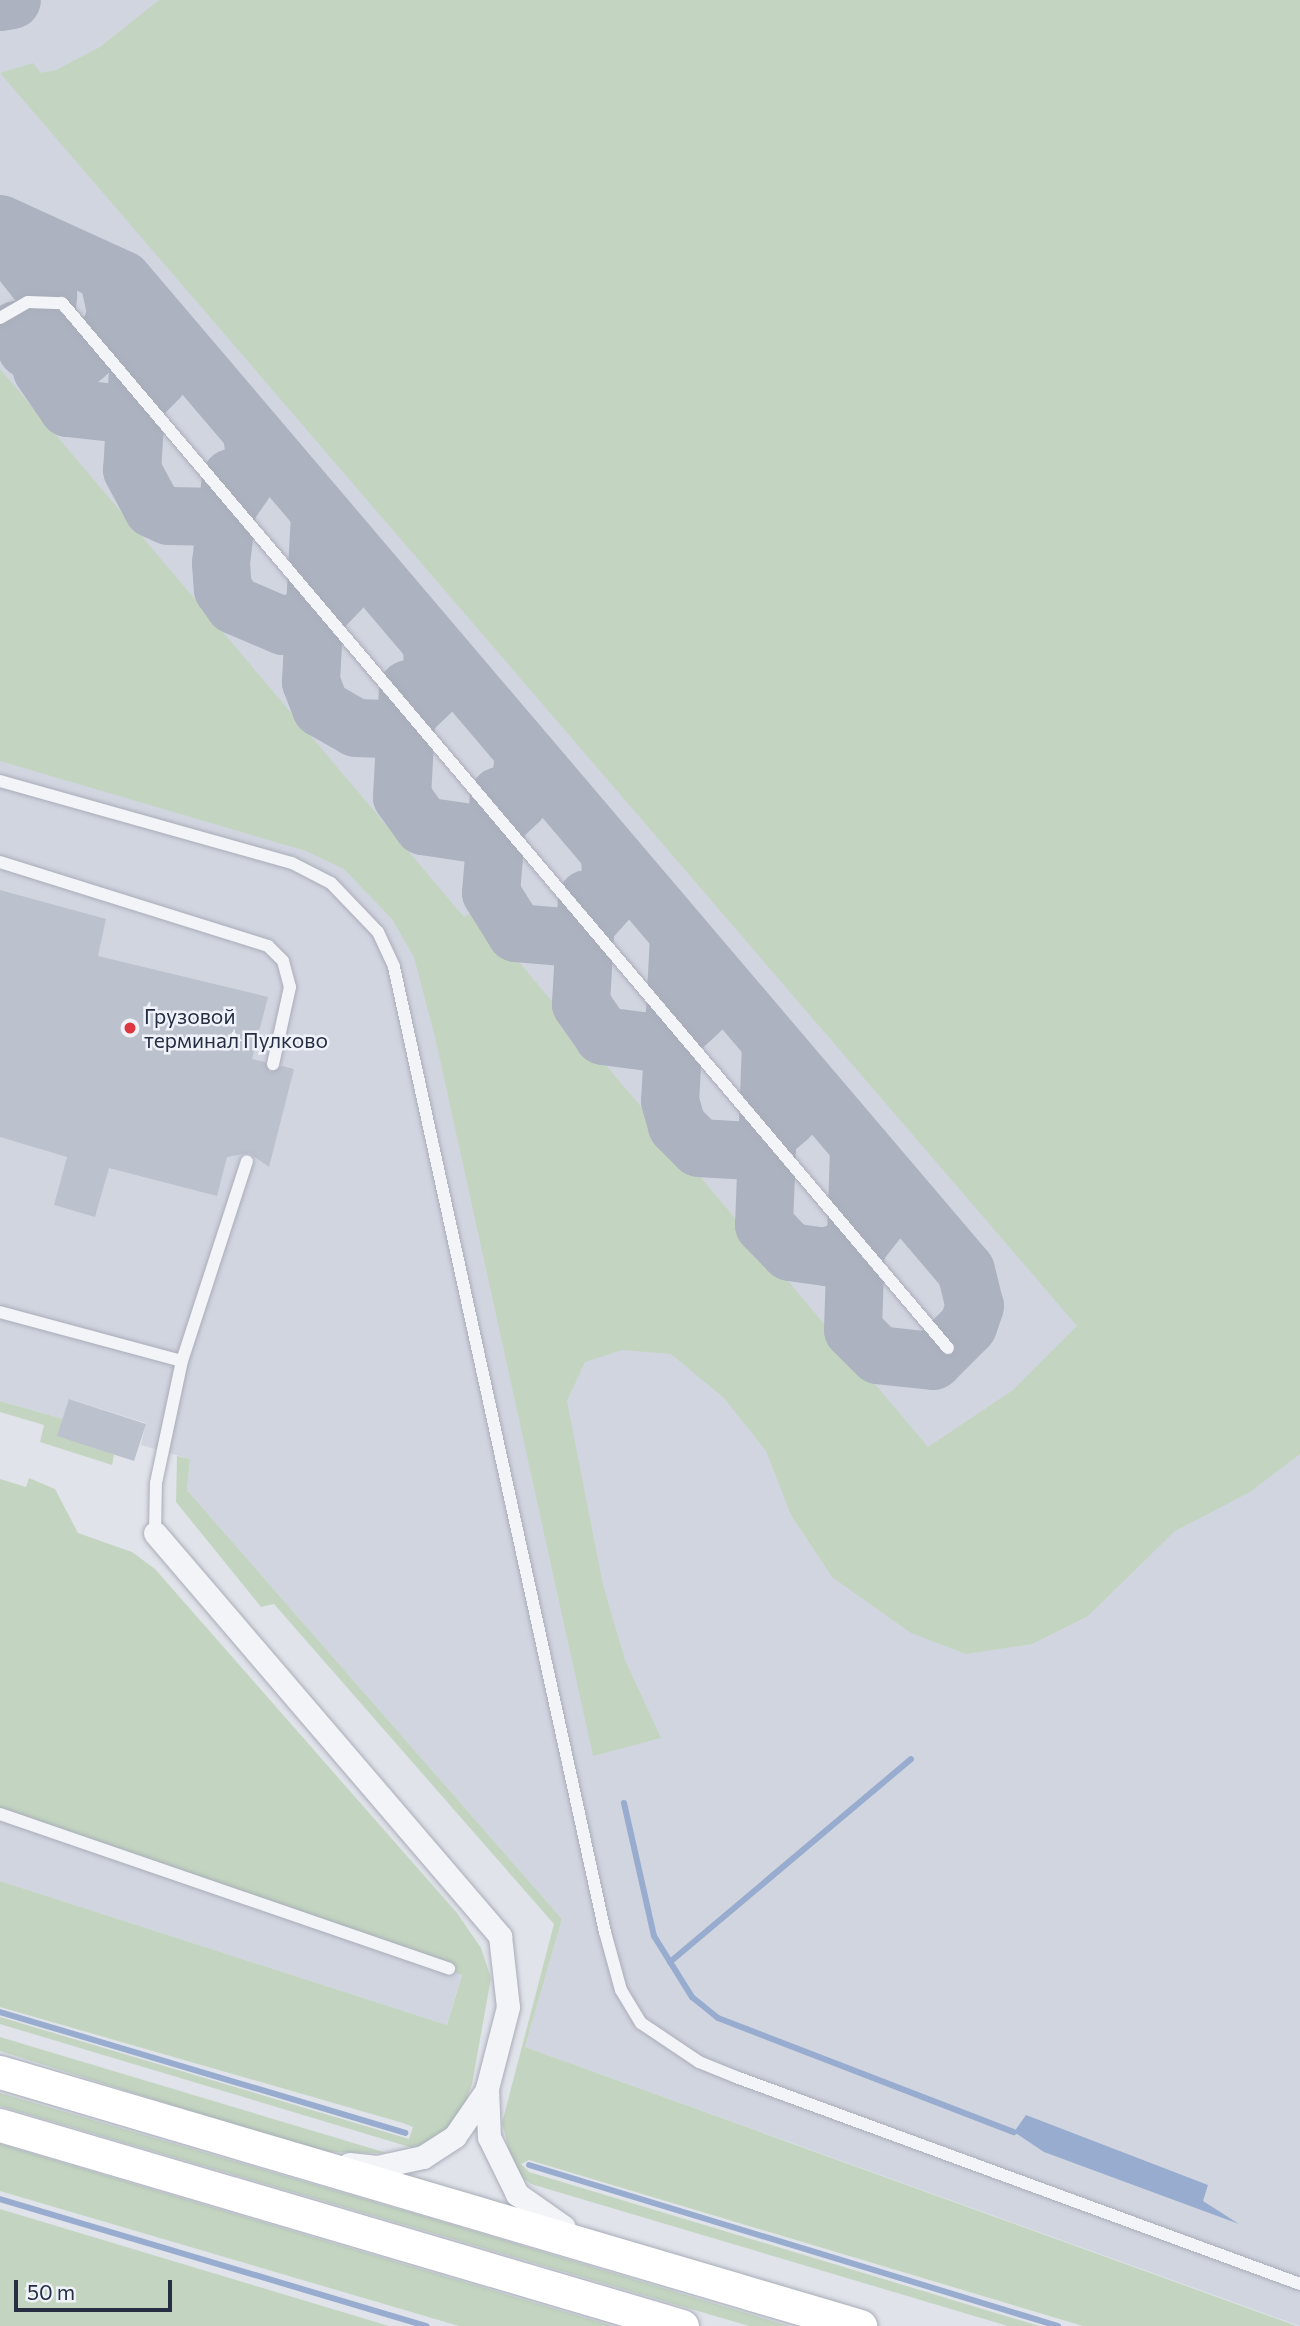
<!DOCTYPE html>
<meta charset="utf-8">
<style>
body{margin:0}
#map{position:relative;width:1300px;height:2326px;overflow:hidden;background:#e0e3ea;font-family:Commissioner,sans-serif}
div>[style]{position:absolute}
.built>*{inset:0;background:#d1d5e0}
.green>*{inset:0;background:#c3d5c0}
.water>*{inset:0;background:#97acce}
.stream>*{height:6px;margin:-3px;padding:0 3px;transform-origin:3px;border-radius:3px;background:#97acce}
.taxiway>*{height:58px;margin:-29px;padding:0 29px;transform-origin:29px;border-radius:29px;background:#acb2c0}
.building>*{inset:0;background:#bcc1ce;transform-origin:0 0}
.roads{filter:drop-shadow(0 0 2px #a8adb8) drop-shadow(0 0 2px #a8adb8)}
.lane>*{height:12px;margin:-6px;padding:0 6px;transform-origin:6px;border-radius:6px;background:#f3f4f8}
.street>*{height:23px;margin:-11.5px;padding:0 11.5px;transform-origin:11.5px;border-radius:11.5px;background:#f3f4f8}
.secondary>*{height:33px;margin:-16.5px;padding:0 16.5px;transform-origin:16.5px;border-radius:16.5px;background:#fff}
.dots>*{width:19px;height:19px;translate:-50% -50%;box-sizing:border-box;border:4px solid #eff2f8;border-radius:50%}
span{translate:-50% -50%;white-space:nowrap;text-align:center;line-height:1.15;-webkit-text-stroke:5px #eff2f8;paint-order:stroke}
.poi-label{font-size:21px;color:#262e44}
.left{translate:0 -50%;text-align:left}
.scale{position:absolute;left:14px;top:2280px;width:158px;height:32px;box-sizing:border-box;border:4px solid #262e44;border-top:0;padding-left:9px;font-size:21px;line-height:24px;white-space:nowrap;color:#262e44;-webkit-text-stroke:5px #eff2f8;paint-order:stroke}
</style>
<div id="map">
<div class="built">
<div style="clip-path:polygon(0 0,1300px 0,1300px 2326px,525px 2047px,562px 1919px,187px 1490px,190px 1459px,141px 1445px,146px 1423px,70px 1399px,63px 1419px,0 1401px)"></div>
<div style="clip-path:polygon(0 1546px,462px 1974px,447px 2025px,0 1881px)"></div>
</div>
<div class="green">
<div style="clip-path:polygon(159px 0,1300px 0,1300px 1454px,1250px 1492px,1175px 1531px,1088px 1616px,1032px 1644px,966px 1654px,911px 1633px,832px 1577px,791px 1515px,766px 1451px,724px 1398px,671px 1354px,622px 1350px,585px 1362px,567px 1401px,603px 1585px,625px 1660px,661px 1738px,593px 1756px,435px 1037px,414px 957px,392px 919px,344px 869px,306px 851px,0 761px,0 369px,464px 917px,475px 910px,928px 1447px,1013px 1390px,1077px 1326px,0 73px,33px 63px,41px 73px,56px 70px,100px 47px)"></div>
<div style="clip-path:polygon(0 1401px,63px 1419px,114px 1455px,112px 1465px,40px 1442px,44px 1425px,0 1412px)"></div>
<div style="clip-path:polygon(177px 1456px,190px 1459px,187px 1490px,562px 1919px,525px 2047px,1297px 2326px,1083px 2326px,529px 2160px,521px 2164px,529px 2172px,1039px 2326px,1008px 2326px,531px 2184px,515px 2173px,502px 2123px,554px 1924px,274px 1604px,261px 1607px,176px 1502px)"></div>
<div style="clip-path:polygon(29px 1478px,55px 1489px,78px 1533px,132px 1552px,155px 1569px,457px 1913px,481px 1948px,491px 1978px,472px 2084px,459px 2120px,431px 2141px,413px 2148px,0 2024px,0 2017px,409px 2139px,413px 2127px,403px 2123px,0 2007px,0 1881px,447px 2025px,462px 1975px,0 1812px,0 1479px,26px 1487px)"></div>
<div style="clip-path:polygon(0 2037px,387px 2153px,321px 2152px,0 2051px)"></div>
<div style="clip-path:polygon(0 2093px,440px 2221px,789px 2326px,749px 2326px,0 2106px)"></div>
<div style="clip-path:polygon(0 2144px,336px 2244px,613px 2326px,459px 2326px,0 2191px)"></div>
<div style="clip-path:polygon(0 2209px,389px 2326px,0 2326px)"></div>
</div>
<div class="water">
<div style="clip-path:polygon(1026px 2115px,1208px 2185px,1203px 2201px,1239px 2224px,1044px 2152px,1014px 2132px)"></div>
</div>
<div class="stream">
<div style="left:624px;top:1803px;width:136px;rotate:77.3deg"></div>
<div style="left:654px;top:1936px;width:72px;rotate:58.1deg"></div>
<div style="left:692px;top:1997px;width:33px;rotate:39deg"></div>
<div style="left:718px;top:2018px;width:317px;rotate:21.1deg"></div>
<div style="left:670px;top:1962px;width:315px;rotate:-40.1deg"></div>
<div style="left:0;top:2012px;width:423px;rotate:16.6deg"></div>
<div style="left:529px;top:2165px;width:553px;rotate:16.93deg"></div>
<div style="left:0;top:2199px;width:445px;rotate:16.6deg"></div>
</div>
<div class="taxiway">
<div style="left:0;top:2px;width:12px;rotate:-9deg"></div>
<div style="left:0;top:224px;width:135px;rotate:24.5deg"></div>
<div style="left:123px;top:280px;width:1301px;rotate:49.61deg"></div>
<div style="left:966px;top:1271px;width:36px;rotate:76deg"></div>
<div style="left:975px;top:1306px;width:21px;rotate:109deg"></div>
<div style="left:968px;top:1326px;width:49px;rotate:135deg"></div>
<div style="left:933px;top:1361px;width:55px;rotate:-173.8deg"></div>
<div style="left:878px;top:1355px;width:35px;rotate:-135deg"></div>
<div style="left:853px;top:1330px;width:183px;rotate:-88.1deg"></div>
<div style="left:0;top:234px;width:78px;rotate:51.8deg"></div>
<div style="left:48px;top:295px;width:75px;rotate:94.6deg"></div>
<div style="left:42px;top:370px;width:46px;rotate:55.6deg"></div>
<div style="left:68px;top:408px;width:55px;rotate:6.2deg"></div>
<div style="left:123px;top:414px;width:52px;rotate:-45deg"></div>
<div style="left:142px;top:304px;width:166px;rotate:93.4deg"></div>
<div style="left:132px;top:470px;width:44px;rotate:61.7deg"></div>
<div style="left:153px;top:509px;width:17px;rotate:24deg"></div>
<div style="left:169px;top:516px;width:39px;rotate:1deg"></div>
<div style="left:208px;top:517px;width:24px;rotate:-30deg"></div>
<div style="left:229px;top:505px;width:47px;rotate:-55.3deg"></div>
<div style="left:256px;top:466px;width:32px;rotate:-97deg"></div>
<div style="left:16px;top:330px;width:22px;rotate:60deg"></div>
<div style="left:27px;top:349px;width:20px;rotate:27deg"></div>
<div style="left:45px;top:358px;width:38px;rotate:-2deg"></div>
<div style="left:83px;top:357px;width:38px;rotate:-43deg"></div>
<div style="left:111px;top:331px;width:20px;rotate:-75deg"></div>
<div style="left:116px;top:312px;width:34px;rotate:-102deg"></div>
<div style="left:231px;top:478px;width:86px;rotate:96.7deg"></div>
<div style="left:221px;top:563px;width:26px;rotate:86deg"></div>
<div style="left:223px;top:589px;width:19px;rotate:55deg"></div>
<div style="left:234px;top:605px;width:53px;rotate:23.2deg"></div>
<div style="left:283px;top:626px;width:35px;rotate:-18deg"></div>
<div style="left:316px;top:615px;width:35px;rotate:-46deg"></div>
<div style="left:320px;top:515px;width:167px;rotate:93.1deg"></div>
<div style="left:311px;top:682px;width:28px;rotate:69deg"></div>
<div style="left:321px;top:708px;width:40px;rotate:29.7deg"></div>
<div style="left:356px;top:728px;width:36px;rotate:2deg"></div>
<div style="left:392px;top:729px;width:58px;rotate:-43.6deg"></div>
<div style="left:434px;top:689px;width:43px;rotate:-92.7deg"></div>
<div style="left:408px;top:689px;width:108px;rotate:93.2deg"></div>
<div style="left:402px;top:797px;width:36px;rotate:54deg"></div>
<div style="left:423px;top:826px;width:61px;rotate:8.5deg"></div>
<div style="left:483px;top:835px;width:50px;rotate:-43.4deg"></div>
<div style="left:519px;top:801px;width:48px;rotate:-84.1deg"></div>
<div style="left:499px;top:796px;width:97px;rotate:94.7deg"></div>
<div style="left:491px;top:893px;width:47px;rotate:58deg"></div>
<div style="left:516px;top:933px;width:58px;rotate:4.9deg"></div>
<div style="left:574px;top:938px;width:57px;rotate:-48.5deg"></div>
<div style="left:612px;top:895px;width:40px;rotate:-92.9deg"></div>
<div style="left:587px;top:899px;width:105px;rotate:93.3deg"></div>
<div style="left:581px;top:1004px;width:39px;rotate:55deg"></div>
<div style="left:603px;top:1036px;width:62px;rotate:7.5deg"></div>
<div style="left:664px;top:1044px;width:49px;rotate:-42.5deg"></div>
<div style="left:679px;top:937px;width:164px;rotate:93.1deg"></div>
<div style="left:670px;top:1101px;width:26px;rotate:74deg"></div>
<div style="left:677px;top:1126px;width:31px;rotate:45deg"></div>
<div style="left:699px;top:1148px;width:51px;rotate:3.4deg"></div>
<div style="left:750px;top:1151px;width:52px;rotate:-41.1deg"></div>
<div style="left:771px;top:1044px;width:181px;rotate:92.2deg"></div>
<div style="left:764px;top:1225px;width:37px;rotate:46deg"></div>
<div style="left:790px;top:1252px;width:37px;rotate:8deg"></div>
<div style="left:827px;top:1257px;width:35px;rotate:-22deg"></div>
<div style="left:859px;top:1244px;width:29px;rotate:-52deg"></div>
</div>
<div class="building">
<div style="clip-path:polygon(0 890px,106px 919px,98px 956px,268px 997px,252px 1059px,265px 1062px,270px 1072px,282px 1066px,294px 1069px,269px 1167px,249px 1153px,227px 1157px,217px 1196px,109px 1168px,95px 1217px,54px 1205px,67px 1157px,0 1137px)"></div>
<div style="left:69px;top:1399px;width:81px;height:39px;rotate:18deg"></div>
</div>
<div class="roads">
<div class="lane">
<div style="left:0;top:318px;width:32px;rotate:-30deg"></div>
<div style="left:28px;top:302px;width:34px;rotate:2deg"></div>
<div style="left:62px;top:303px;width:1370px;rotate:49.71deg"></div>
<div style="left:0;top:781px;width:303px;rotate:15.7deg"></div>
<div style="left:292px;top:863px;width:44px;rotate:27.1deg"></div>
<div style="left:331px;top:883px;width:68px;rotate:46.2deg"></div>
<div style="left:378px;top:932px;width:38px;rotate:65deg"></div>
<div style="left:394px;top:967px;width:988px;rotate:77.67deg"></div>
<div style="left:605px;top:1932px;width:60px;rotate:74.6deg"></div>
<div style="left:621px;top:1990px;width:39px;rotate:59deg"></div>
<div style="left:641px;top:2023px;width:70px;rotate:33.9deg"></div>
<div style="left:699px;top:2062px;width:40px;rotate:22deg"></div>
<div style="left:736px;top:2077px;width:601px;rotate:20.15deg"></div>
<div style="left:0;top:862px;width:281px;rotate:17.4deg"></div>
<div style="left:268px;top:946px;width:21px;rotate:45deg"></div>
<div style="left:283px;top:961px;width:27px;rotate:75deg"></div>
<div style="left:290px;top:987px;width:79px;rotate:102.4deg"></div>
<div style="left:0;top:1312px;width:188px;rotate:15.1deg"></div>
<div style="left:155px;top:1533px;width:50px;rotate:-88.9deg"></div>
<div style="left:156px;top:1483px;width:125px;rotate:-78deg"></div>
<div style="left:182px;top:1361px;width:210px;rotate:-72deg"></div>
<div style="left:0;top:1814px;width:475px;rotate:19deg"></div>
</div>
<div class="street">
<div style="left:155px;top:1533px;width:531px;rotate:49.43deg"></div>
<div style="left:500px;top:1936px;width:71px;rotate:83.6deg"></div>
<div style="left:508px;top:2007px;width:84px;rotate:104.5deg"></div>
<div style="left:487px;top:2088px;width:49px;rotate:87.7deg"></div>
<div style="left:489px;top:2137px;width:64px;rotate:63.8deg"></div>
<div style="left:517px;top:2194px;width:57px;rotate:35.1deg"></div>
<div style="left:349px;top:2164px;width:28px;rotate:6deg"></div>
<div style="left:377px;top:2167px;width:47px;rotate:-12.3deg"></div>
<div style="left:423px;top:2157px;width:38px;rotate:-33deg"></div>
<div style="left:455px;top:2136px;width:55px;rotate:-55.4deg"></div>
</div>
<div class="secondary">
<div style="left:0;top:2072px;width:897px;rotate:16.45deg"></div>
<div style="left:0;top:2125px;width:711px;rotate:16.42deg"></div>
</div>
</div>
<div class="dots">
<div style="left:130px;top:1028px;background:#dd3741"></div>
</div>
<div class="poi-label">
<span class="left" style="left:144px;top:1028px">Грузовой<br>терминал Пулково</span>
</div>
<div class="scale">50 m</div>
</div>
